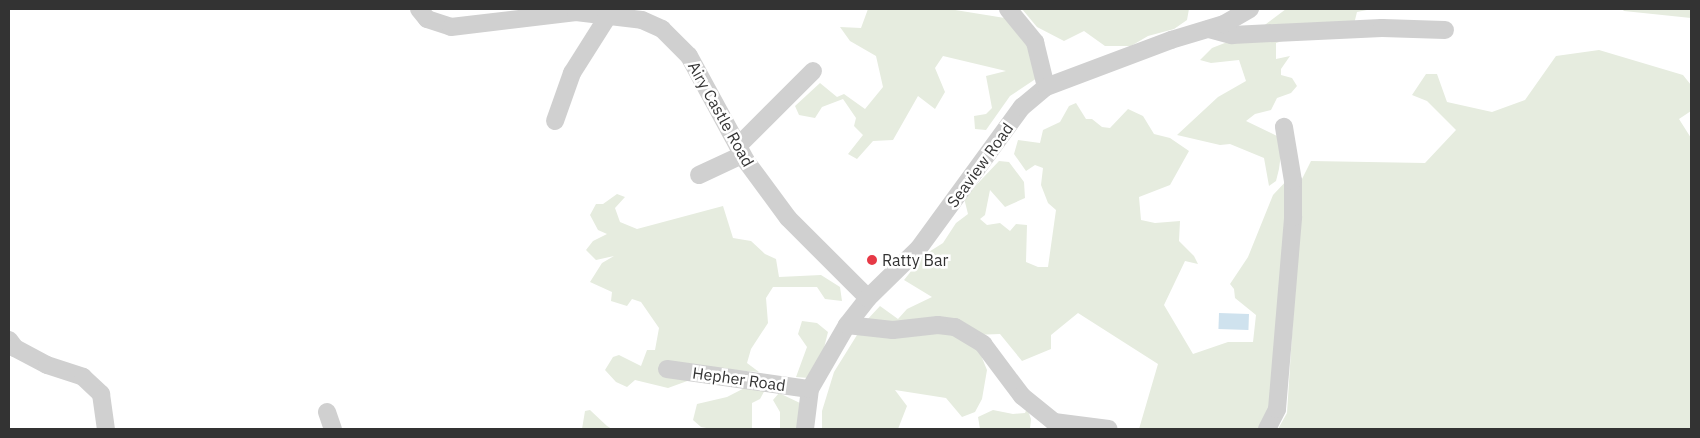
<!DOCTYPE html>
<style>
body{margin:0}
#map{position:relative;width:1700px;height:438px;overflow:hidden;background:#fff;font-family:"IBM Plex Sans",sans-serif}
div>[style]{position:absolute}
.green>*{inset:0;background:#e6ecdf}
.water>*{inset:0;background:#cfe2ee;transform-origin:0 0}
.minor>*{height:18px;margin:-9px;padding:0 9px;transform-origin:9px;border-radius:9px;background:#d0d0d0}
.dots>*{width:14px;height:14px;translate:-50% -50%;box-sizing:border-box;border:2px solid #fff;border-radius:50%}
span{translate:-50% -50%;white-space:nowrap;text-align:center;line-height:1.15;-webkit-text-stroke:5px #fff;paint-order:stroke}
.street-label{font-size:16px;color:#333}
.poi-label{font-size:16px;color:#333}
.left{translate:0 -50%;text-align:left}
.frame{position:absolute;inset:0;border:10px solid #333;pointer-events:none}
</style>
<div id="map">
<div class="green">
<div style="clip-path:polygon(868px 9px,949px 9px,1011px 19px,1032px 38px,1043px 74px,1010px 96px,986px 130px,975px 129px,974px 116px,986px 114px,992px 108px,986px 76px,1006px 71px,943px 56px,935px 68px,945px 92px,935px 109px,918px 96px,893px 140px,873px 141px,857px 159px,848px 154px,863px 135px,854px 126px,856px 118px,843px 99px,822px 107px,815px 118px,799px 115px,795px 106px,820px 83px,837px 97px,844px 94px,865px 109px,883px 87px,876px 56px,850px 41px,840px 27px,861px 28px)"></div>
<div style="clip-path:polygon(1022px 9px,1189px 9px,1187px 20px,1174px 29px,1148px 36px,1131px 46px,1105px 46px,1084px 31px,1064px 41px,1037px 27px)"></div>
<div style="clip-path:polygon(1286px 9px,1372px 9px,1357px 12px,1353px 28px,1323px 28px,1276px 43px,1276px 59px,1290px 56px,1281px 69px,1281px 75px,1292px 78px,1297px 86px,1291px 93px,1277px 98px,1271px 110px,1255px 114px,1246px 121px,1277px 136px,1281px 154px,1279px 169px,1276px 181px,1269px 186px,1264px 158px,1230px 144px,1220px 145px,1177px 135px,1218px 97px,1246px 81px,1239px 60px,1211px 63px,1200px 60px,1212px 48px,1258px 30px)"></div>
<div style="clip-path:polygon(1622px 9px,1691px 9px,1691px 18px,1624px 11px)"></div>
<div style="clip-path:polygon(1599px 50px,1683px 75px,1691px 85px,1691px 111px,1679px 119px,1691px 138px,1691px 429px,1278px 429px,1287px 413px,1302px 179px,1311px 161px,1425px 163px,1456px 130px,1427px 101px,1412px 95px,1426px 74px,1437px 74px,1447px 102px,1492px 112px,1525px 100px,1556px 56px)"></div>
<div style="clip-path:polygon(1076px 103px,1086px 119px,1092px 119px,1102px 127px,1110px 128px,1128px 109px,1143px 116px,1154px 134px,1170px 138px,1189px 151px,1170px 185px,1139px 197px,1141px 220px,1155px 223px,1180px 221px,1179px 241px,1194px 256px,1198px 264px,1185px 261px,1164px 305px,1193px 354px,1228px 342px,1253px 342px,1256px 315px,1235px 298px,1234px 289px,1230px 284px,1248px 257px,1273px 195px,1290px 177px,1274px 406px,1262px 429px,1139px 429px,1158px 364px,1078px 313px,1051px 335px,1051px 349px,1022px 361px,1000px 334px,974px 335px,866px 321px,880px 306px,898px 319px,907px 309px,932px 297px,904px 280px,924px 255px,943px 243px,956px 223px,968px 214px,964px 198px,999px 161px,1009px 162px,1024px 182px,1025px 198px,1005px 207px,990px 190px,985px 215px,980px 219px,987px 225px,1000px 223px,1010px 231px,1016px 224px,1027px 225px,1026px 262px,1038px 267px,1048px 267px,1056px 210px,1048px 203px,1041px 185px,1043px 168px,1035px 165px,1026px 171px,1014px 154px,1018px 140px,1040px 143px,1043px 130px,1060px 122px,1069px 106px)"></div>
<div style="clip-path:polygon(617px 194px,625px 197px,615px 208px,620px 222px,637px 229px,723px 206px,733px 238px,751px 241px,765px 254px,776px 259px,779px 277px,821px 275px,840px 287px,842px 301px,825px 299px,817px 287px,773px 287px,766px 298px,768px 323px,751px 349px,747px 363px,759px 372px,668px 365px,701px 376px,668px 388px,635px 380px,627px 387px,616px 382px,605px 370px,613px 357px,619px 355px,641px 366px,647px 350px,655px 350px,659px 328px,641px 302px,632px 299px,627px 306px,611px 301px,612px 292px,590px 282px,602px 263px,614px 256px,596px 260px,586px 250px,593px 241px,607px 234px,598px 230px,590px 215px,596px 204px,603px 204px)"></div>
<div style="clip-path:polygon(802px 321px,817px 323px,828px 332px,824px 348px,809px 378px,796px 377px,807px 347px,798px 334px)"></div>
<div style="clip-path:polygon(950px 332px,978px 348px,987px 370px,982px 399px,975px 412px,962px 417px,946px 398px,895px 390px,907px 406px,898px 429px,822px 429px,822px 411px,834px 372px,857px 335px)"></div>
<div style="clip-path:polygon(760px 380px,766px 388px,760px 399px,752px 403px,752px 429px,712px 429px,701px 427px,693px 420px,697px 404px,727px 397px)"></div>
<div style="clip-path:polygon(779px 393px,800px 403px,799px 429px,780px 429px,780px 412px,773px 400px)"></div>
<div style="clip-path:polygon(1027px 408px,1031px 419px,1030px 429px,980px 429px,978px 417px,993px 410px,1013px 414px,1025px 413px)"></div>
<div style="clip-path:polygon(590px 410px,607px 426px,612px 429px,582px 429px,585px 411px)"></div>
</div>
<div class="water">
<div style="left:1219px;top:313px;width:30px;height:16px;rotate:2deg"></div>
</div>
<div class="minor">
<div style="left:419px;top:9px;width:13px;rotate:51deg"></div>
<div style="left:427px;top:19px;width:25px;rotate:18deg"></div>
<div style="left:451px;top:27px;width:126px;rotate:-6.8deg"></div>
<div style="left:576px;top:12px;width:66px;rotate:6.9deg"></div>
<div style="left:642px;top:20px;width:22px;rotate:24deg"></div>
<div style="left:662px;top:29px;width:38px;rotate:45deg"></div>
<div style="left:689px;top:56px;width:119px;rotate:61.5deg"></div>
<div style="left:746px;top:161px;width:71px;rotate:53.6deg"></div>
<div style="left:788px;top:218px;width:113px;rotate:45deg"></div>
<div style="left:1008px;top:9px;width:43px;rotate:50.7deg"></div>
<div style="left:1035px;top:42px;width:46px;rotate:76.3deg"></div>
<div style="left:1209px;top:29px;width:24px;rotate:15deg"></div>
<div style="left:1232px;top:35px;width:150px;rotate:-2.7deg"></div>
<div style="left:1382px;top:28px;width:63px;rotate:1.8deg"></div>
<div style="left:555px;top:121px;width:51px;rotate:-70.5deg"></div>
<div style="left:572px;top:73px;width:67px;rotate:-57.7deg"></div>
<div style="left:738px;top:146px;width:106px;rotate:-45deg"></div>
<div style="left:699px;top:175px;width:47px;rotate:-24.9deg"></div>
<div style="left:847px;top:325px;width:46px;rotate:6.2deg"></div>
<div style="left:893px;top:330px;width:45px;rotate:-6.3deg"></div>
<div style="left:938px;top:325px;width:17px;rotate:7deg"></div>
<div style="left:955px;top:327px;width:33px;rotate:31deg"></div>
<div style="left:983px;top:344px;width:65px;rotate:53.1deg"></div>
<div style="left:1022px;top:396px;width:41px;rotate:39.1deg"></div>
<div style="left:1054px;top:422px;width:55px;rotate:7.3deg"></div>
<div style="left:9px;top:340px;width:10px;rotate:53deg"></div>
<div style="left:15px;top:348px;width:36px;rotate:28deg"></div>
<div style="left:47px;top:365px;width:38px;rotate:18deg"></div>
<div style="left:83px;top:377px;width:25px;rotate:43deg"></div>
<div style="left:101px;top:394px;width:35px;rotate:82deg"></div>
<div style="left:667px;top:369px;width:144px;rotate:8deg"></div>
<div style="left:327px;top:412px;width:18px;rotate:71deg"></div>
<div style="left:805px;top:429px;width:40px;rotate:-82.9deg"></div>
<div style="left:810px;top:389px;width:74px;rotate:-60deg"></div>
<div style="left:847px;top:325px;width:34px;rotate:-52deg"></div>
<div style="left:868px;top:298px;width:71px;rotate:-44.4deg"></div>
<div style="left:919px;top:248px;width:175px;rotate:-53.9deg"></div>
<div style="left:1022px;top:107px;width:31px;rotate:-40deg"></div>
<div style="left:1046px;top:87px;width:134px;rotate:-20.6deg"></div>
<div style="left:1171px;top:40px;width:55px;rotate:-16.8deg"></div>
<div style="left:1224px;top:24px;width:30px;rotate:-30deg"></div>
<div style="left:1267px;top:429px;width:22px;rotate:-63deg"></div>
<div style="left:1277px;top:409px;width:193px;rotate:-85.2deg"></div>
<div style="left:1293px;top:217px;width:36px;rotate:-90deg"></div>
<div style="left:1293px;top:181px;width:55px;rotate:-99.5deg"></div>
</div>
<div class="dots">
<div style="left:872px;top:260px;background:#e63946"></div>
</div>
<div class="street-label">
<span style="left:721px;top:114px;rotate:61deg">Airy Castle Road</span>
<span style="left:980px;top:165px;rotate:-54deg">Seaview Road</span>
<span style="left:739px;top:379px;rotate:8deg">Hepher Road</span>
</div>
<div class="poi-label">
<span class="left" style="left:882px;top:260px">Ratty Bar</span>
</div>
<div class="frame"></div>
</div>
